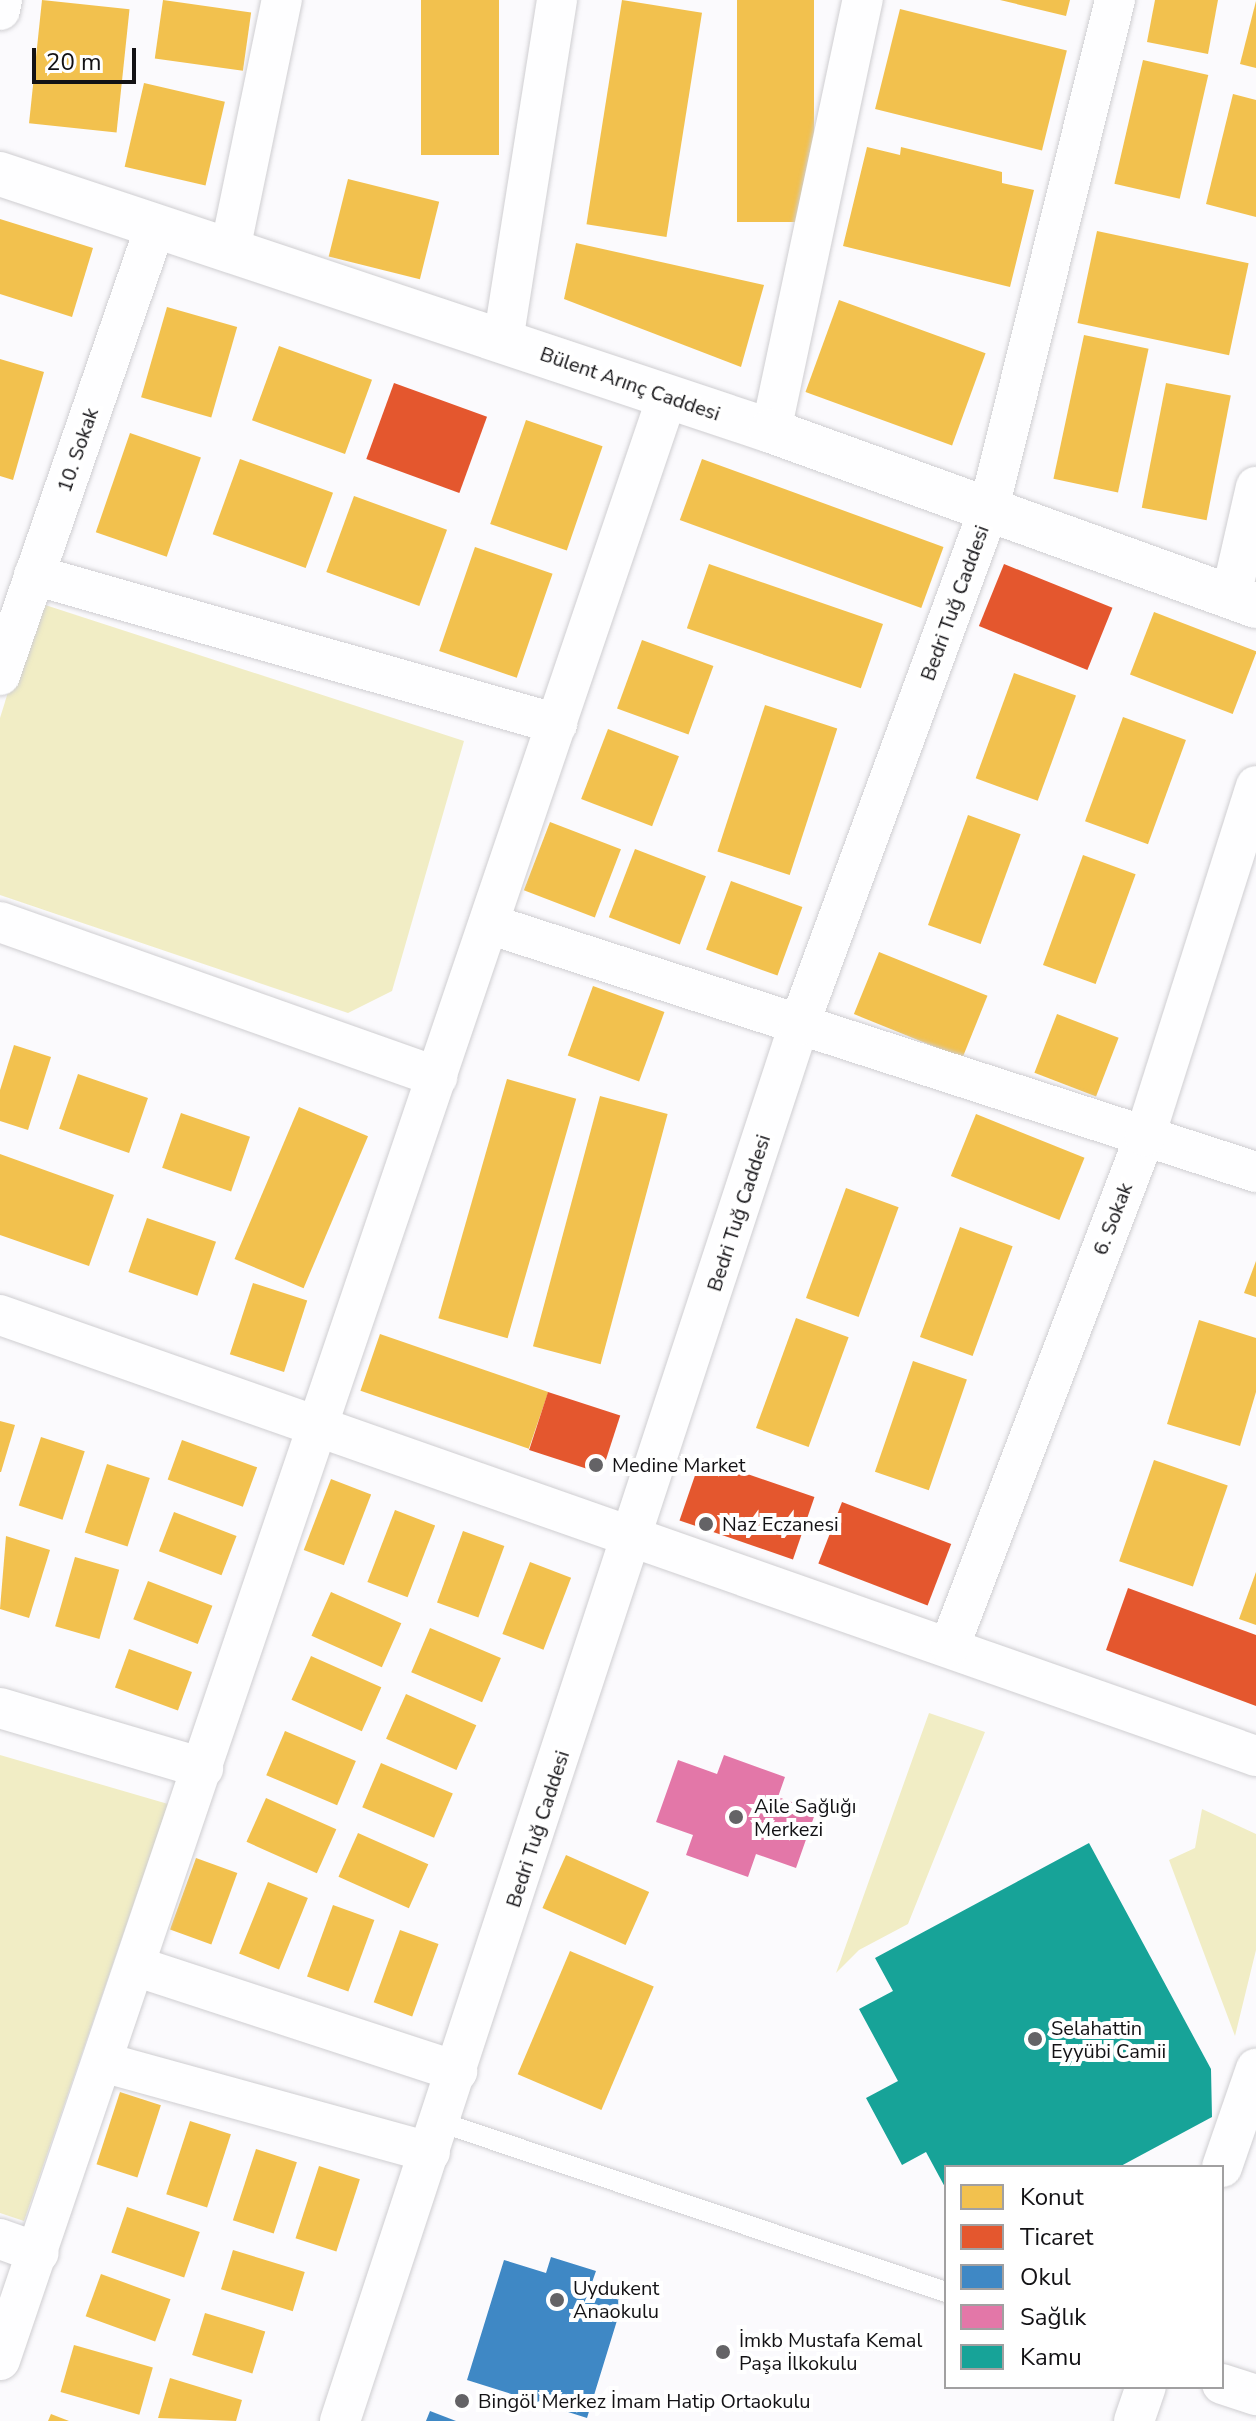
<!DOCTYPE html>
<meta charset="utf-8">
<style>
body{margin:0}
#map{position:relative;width:1256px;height:2421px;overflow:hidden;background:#fbfafd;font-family:"Nunito Sans",sans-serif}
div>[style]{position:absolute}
.green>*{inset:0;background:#f1edc5}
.homes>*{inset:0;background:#f2c14e;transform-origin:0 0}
.shops>*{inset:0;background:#e4572e;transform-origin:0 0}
.schools>*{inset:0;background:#3f88c5}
.health>*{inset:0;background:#e377a8}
.public>*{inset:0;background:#17a398}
.roads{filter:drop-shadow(0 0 2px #cfced1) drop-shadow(0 0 2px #cfced1)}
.lane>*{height:20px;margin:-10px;padding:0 10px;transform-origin:10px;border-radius:10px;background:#fefeff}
.street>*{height:40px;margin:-20px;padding:0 20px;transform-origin:20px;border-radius:20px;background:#fefeff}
.secondary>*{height:44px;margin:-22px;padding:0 22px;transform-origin:22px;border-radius:22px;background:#fefeff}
.dots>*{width:22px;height:22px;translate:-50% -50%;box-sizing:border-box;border:4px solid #fff;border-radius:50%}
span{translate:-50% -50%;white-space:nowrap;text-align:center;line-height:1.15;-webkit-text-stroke:8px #fff;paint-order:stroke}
.street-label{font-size:20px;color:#131215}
.poi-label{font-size:20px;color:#131215}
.left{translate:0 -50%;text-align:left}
.legend{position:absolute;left:944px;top:2165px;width:280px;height:224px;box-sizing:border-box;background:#fff;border:2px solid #a1a0a1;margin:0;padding:10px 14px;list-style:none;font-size:24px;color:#131215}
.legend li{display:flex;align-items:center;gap:16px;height:40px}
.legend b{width:40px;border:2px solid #a1a0a1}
.scale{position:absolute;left:32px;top:48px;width:104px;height:36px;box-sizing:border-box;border:4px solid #131215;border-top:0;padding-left:10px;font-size:24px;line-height:28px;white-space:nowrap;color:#131215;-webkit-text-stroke:6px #fff;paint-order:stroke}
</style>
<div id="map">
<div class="green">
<div style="clip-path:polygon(36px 602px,464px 741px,392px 991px,348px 1013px,0 895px,0 718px)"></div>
<div style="clip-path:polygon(929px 1713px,985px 1732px,908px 1924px,859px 1950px,836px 1973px)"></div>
<div style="clip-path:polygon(0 1755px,168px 1804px,24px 2221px,0 2213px)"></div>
<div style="clip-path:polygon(1202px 1809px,1256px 1834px,1256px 1950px,1235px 2036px,1169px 1860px,1195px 1848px)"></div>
</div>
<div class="homes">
<div style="left:42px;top:0;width:88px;height:124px;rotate:6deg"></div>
<div style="left:163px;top:0;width:89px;height:59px;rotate:8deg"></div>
<div style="left:421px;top:0;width:78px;height:155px"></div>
<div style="left:622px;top:0;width:81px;height:227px;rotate:9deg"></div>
<div style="left:737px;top:0;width:77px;height:222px"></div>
<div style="clip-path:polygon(1000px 0,1070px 0,1066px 16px)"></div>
<div style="clip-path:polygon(1155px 0,1218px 0,1208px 54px,1147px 42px)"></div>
<div style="clip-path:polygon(1256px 1px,1256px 68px,1240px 64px)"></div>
<div style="left:900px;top:9px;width:172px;height:103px;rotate:14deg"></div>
<div style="left:1143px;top:60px;width:67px;height:127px;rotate:13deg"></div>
<div style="left:144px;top:83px;width:83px;height:86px;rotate:13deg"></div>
<div style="clip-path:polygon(1233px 94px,1256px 100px,1256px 217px,1206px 204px)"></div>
<div style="clip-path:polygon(867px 147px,900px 155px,901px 147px,1002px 172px,1002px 183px,1034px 190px,1010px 287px,843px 246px)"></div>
<div style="left:348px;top:179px;width:94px;height:80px;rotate:14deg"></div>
<div style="clip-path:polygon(0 219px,93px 248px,72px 317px,0 294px)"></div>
<div style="left:1097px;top:231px;width:155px;height:94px;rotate:12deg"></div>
<div style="clip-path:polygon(576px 243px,764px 285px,741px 367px,564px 299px)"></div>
<div style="left:839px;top:300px;width:156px;height:98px;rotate:20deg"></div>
<div style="left:167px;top:307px;width:73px;height:94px;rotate:16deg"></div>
<div style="left:1084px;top:335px;width:66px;height:147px;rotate:12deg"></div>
<div style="left:279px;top:346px;width:99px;height:79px;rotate:20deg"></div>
<div style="clip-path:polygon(0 359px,44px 372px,13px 480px,0 476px)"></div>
<div style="left:1166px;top:383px;width:66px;height:127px;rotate:11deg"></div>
<div style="left:526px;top:420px;width:81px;height:110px;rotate:19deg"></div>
<div style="left:130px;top:433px;width:75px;height:105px;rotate:19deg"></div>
<div style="left:240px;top:459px;width:99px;height:80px;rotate:20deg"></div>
<div style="left:702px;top:459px;width:257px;height:65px;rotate:20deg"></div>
<div style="left:354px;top:496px;width:99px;height:81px;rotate:20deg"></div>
<div style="left:475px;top:547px;width:82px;height:110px;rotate:19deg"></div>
<div style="left:709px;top:564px;width:184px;height:68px;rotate:19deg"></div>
<div style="left:1154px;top:612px;width:110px;height:67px;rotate:21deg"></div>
<div style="left:642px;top:640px;width:76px;height:73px;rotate:20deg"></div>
<div style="left:1014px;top:673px;width:66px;height:112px;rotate:20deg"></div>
<div style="left:765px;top:705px;width:76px;height:154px;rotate:18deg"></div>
<div style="left:1123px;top:717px;width:67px;height:111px;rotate:20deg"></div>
<div style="left:608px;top:729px;width:76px;height:75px;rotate:21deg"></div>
<div style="left:968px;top:815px;width:56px;height:117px;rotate:20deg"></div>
<div style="left:550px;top:822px;width:76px;height:73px;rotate:21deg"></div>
<div style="left:635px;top:849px;width:76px;height:73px;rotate:21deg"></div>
<div style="left:1083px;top:855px;width:56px;height:117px;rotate:20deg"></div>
<div style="left:731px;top:881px;width:76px;height:73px;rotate:20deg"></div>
<div style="left:879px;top:952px;width:117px;height:67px;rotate:22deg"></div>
<div style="left:593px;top:986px;width:76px;height:74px;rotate:20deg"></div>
<div style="left:1057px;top:1014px;width:66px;height:63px;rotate:21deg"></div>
<div style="clip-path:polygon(14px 1045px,51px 1057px,28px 1130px,0 1121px,0 1090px)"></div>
<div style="left:78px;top:1074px;width:74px;height:58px;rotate:19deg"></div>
<div style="left:507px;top:1079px;width:72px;height:249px;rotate:16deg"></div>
<div style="left:600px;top:1096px;width:70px;height:259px;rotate:15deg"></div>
<div style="left:299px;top:1107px;width:75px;height:165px;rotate:23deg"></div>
<div style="left:181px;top:1113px;width:73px;height:58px;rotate:19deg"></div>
<div style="left:976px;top:1114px;width:117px;height:67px;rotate:22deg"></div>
<div style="clip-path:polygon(0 1154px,114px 1195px,89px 1266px,0 1235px)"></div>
<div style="left:846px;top:1188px;width:56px;height:117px;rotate:20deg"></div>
<div style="left:147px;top:1218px;width:73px;height:57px;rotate:19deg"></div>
<div style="left:960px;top:1227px;width:56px;height:117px;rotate:20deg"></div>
<div style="clip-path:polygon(1256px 1261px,1256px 1297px,1244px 1293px)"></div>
<div style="left:253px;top:1283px;width:57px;height:75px;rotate:18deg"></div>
<div style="left:796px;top:1318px;width:56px;height:117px;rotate:20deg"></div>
<div style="clip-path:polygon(1199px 1320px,1256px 1338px,1256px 1392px,1240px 1446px,1167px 1424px)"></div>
<div style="left:380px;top:1334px;width:178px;height:60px;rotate:19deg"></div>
<div style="left:913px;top:1361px;width:57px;height:117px;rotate:19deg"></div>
<div style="clip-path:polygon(0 1421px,15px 1425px,1px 1472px,0 1472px)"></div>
<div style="left:41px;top:1437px;width:46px;height:72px;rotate:18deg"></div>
<div style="left:182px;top:1440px;width:80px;height:42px;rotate:20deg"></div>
<div style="left:1154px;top:1460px;width:78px;height:107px;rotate:19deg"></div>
<div style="left:107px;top:1464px;width:45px;height:72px;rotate:18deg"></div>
<div style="left:331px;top:1479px;width:43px;height:76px;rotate:21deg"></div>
<div style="left:395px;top:1510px;width:43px;height:77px;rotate:21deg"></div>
<div style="left:174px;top:1512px;width:67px;height:42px;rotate:21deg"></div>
<div style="left:463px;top:1531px;width:44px;height:76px;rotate:20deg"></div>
<div style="clip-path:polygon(6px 1536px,50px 1550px,29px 1618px,0 1609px)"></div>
<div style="left:75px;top:1557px;width:46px;height:72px;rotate:16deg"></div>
<div style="left:530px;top:1562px;width:44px;height:77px;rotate:21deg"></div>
<div style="clip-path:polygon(1256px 1572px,1256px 1625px,1239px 1619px)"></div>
<div style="left:148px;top:1581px;width:69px;height:41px;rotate:21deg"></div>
<div style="left:331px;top:1592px;width:77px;height:48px;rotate:24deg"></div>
<div style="left:430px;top:1628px;width:77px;height:48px;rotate:23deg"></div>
<div style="left:129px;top:1649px;width:67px;height:41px;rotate:20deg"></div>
<div style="left:311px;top:1656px;width:77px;height:48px;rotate:24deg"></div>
<div style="left:406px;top:1694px;width:77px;height:49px;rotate:24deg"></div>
<div style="left:285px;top:1731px;width:77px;height:48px;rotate:23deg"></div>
<div style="left:381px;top:1763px;width:78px;height:48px;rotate:23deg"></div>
<div style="left:266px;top:1798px;width:77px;height:48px;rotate:24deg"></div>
<div style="left:358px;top:1833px;width:77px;height:48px;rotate:24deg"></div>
<div style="left:566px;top:1855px;width:91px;height:58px;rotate:24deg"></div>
<div style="left:196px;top:1858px;width:44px;height:76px;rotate:20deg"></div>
<div style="left:268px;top:1882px;width:43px;height:77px;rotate:22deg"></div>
<div style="left:333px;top:1905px;width:44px;height:76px;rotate:20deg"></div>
<div style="left:400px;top:1930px;width:41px;height:77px;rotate:20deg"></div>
<div style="left:570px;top:1951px;width:91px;height:134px;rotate:23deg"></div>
<div style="left:120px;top:2092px;width:43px;height:76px;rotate:18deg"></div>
<div style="left:190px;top:2121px;width:43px;height:77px;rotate:18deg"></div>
<div style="left:256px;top:2149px;width:43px;height:75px;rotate:18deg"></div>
<div style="left:319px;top:2166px;width:43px;height:76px;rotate:18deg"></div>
<div style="left:127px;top:2207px;width:77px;height:48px;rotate:19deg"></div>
<div style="left:233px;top:2250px;width:75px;height:41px;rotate:17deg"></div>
<div style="left:101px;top:2274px;width:74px;height:45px;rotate:20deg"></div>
<div style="left:205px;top:2313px;width:63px;height:44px;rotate:17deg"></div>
<div style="left:74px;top:2345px;width:82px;height:49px;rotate:16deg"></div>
<div style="clip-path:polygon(170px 2378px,242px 2400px,236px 2421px,158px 2418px)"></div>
<div style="clip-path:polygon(51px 2414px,69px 2421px,48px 2421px)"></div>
</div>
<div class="shops">
<div style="left:394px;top:383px;width:99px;height:81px;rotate:20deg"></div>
<div style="left:1004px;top:564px;width:117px;height:67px;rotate:22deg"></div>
<div style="left:548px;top:1392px;width:76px;height:61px;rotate:18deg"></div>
<div style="left:701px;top:1458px;width:120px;height:66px;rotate:19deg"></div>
<div style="left:842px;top:1502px;width:117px;height:66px;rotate:21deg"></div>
<div style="clip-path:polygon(1128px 1588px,1256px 1635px,1256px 1706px,1106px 1650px)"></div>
</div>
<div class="schools">
<div style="clip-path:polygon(551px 2257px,596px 2271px,589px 2291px,623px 2301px,587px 2418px,467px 2380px,504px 2260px,546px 2273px)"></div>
<div style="clip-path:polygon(430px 2411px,456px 2421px,426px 2421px)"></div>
</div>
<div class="health">
<div style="clip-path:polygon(724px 1755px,785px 1777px,778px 1797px,816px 1811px,796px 1868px,756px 1854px,748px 1877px,686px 1855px,693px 1835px,656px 1822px,678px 1760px,717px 1774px)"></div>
</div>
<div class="public">
<div style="clip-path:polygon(1089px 1843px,1211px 2069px,1212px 2117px,1119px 2167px,946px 2167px,946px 2189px,926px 2152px,902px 2165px,866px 2098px,898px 2081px,859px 2009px,893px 1991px,875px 1958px)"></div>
</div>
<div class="roads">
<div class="lane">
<div style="left:440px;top:2122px;width:534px;rotate:18.57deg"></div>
</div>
<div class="street">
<div style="left:0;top:10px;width:10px;rotate:-79deg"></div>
<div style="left:230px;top:250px;width:255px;rotate:-78.3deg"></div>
<div style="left:503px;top:341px;width:345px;rotate:-81deg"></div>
<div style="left:771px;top:431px;width:441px;rotate:-78deg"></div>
<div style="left:34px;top:575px;width:544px;rotate:15.9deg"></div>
<div style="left:1231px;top:596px;width:112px;rotate:-77.1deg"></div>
<div style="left:0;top:675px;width:476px;rotate:-70.9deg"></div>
<div style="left:0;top:922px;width:464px;rotate:19.5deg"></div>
<div style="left:489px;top:924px;width:806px;rotate:17.92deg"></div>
<div style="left:0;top:1315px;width:1331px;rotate:19.35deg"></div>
<div style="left:950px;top:1645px;width:545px;rotate:-69.04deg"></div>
<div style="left:1145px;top:1136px;width:367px;rotate:-72.4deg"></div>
<div style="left:0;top:1708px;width:212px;rotate:16.5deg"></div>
<div style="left:138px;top:1967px;width:336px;rotate:18.1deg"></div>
<div style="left:106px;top:2063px;width:336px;rotate:15.4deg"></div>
<div style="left:1222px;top:2167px;width:104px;rotate:-70.9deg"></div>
<div style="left:0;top:2239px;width:41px;rotate:19.7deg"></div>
<div style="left:0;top:2360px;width:2073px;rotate:-71.23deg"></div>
<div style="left:1222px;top:2384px;width:36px;rotate:18deg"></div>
<div style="left:340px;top:2421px;width:1470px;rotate:-71.8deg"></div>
<div style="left:799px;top:1025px;width:547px;rotate:-69.78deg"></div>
<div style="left:988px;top:512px;width:528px;rotate:-76.07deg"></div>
<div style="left:1134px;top:2421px;width:36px;rotate:-71deg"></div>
</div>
<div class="secondary">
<div style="left:0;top:174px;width:813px;rotate:18.43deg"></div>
<div style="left:771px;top:431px;width:516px;rotate:19.84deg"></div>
</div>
</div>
<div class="dots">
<div style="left:596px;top:1465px;background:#646366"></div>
<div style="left:706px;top:1524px;background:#646366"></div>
<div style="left:736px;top:1817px;background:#646366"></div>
<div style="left:1035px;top:2039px;background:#646366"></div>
<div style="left:557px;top:2300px;background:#646366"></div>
<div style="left:723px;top:2352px;background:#646366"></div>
<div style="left:462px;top:2401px;background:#646366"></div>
</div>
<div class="street-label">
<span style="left:630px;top:384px;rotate:19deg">Bülent Arınç Caddesi</span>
<span style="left:78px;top:450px;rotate:-71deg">10. Sokak</span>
<span style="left:955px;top:603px;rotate:-70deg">Bedri Tuğ Caddesi</span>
<span style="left:739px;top:1213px;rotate:-72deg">Bedri Tuğ Caddesi</span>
<span style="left:1113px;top:1219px;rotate:-69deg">6. Sokak</span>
<span style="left:538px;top:1829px;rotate:-72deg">Bedri Tuğ Caddesi</span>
</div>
<div class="poi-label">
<span class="left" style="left:612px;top:1465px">Medine Market</span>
<span class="left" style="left:722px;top:1524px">Naz Eczanesi</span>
<span class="left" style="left:754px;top:1818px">Aile Sağlığı<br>Merkezi</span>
<span class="left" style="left:1051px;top:2040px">Selahattin<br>Eyyübi Camii</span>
<span class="left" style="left:573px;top:2300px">Uydukent<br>Anaokulu</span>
<span class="left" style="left:739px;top:2352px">İmkb Mustafa Kemal<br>Paşa İlkokulu</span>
<span class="left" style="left:478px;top:2401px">Bingöl Merkez İmam Hatip Ortaokulu</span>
</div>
<ul class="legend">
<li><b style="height:22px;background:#f2c14e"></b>Konut</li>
<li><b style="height:22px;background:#e4572e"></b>Ticaret</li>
<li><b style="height:22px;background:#3f88c5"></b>Okul</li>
<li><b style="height:22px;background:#e377a8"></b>Sağlık</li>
<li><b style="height:22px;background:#17a398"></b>Kamu</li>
</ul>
<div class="scale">20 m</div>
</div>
